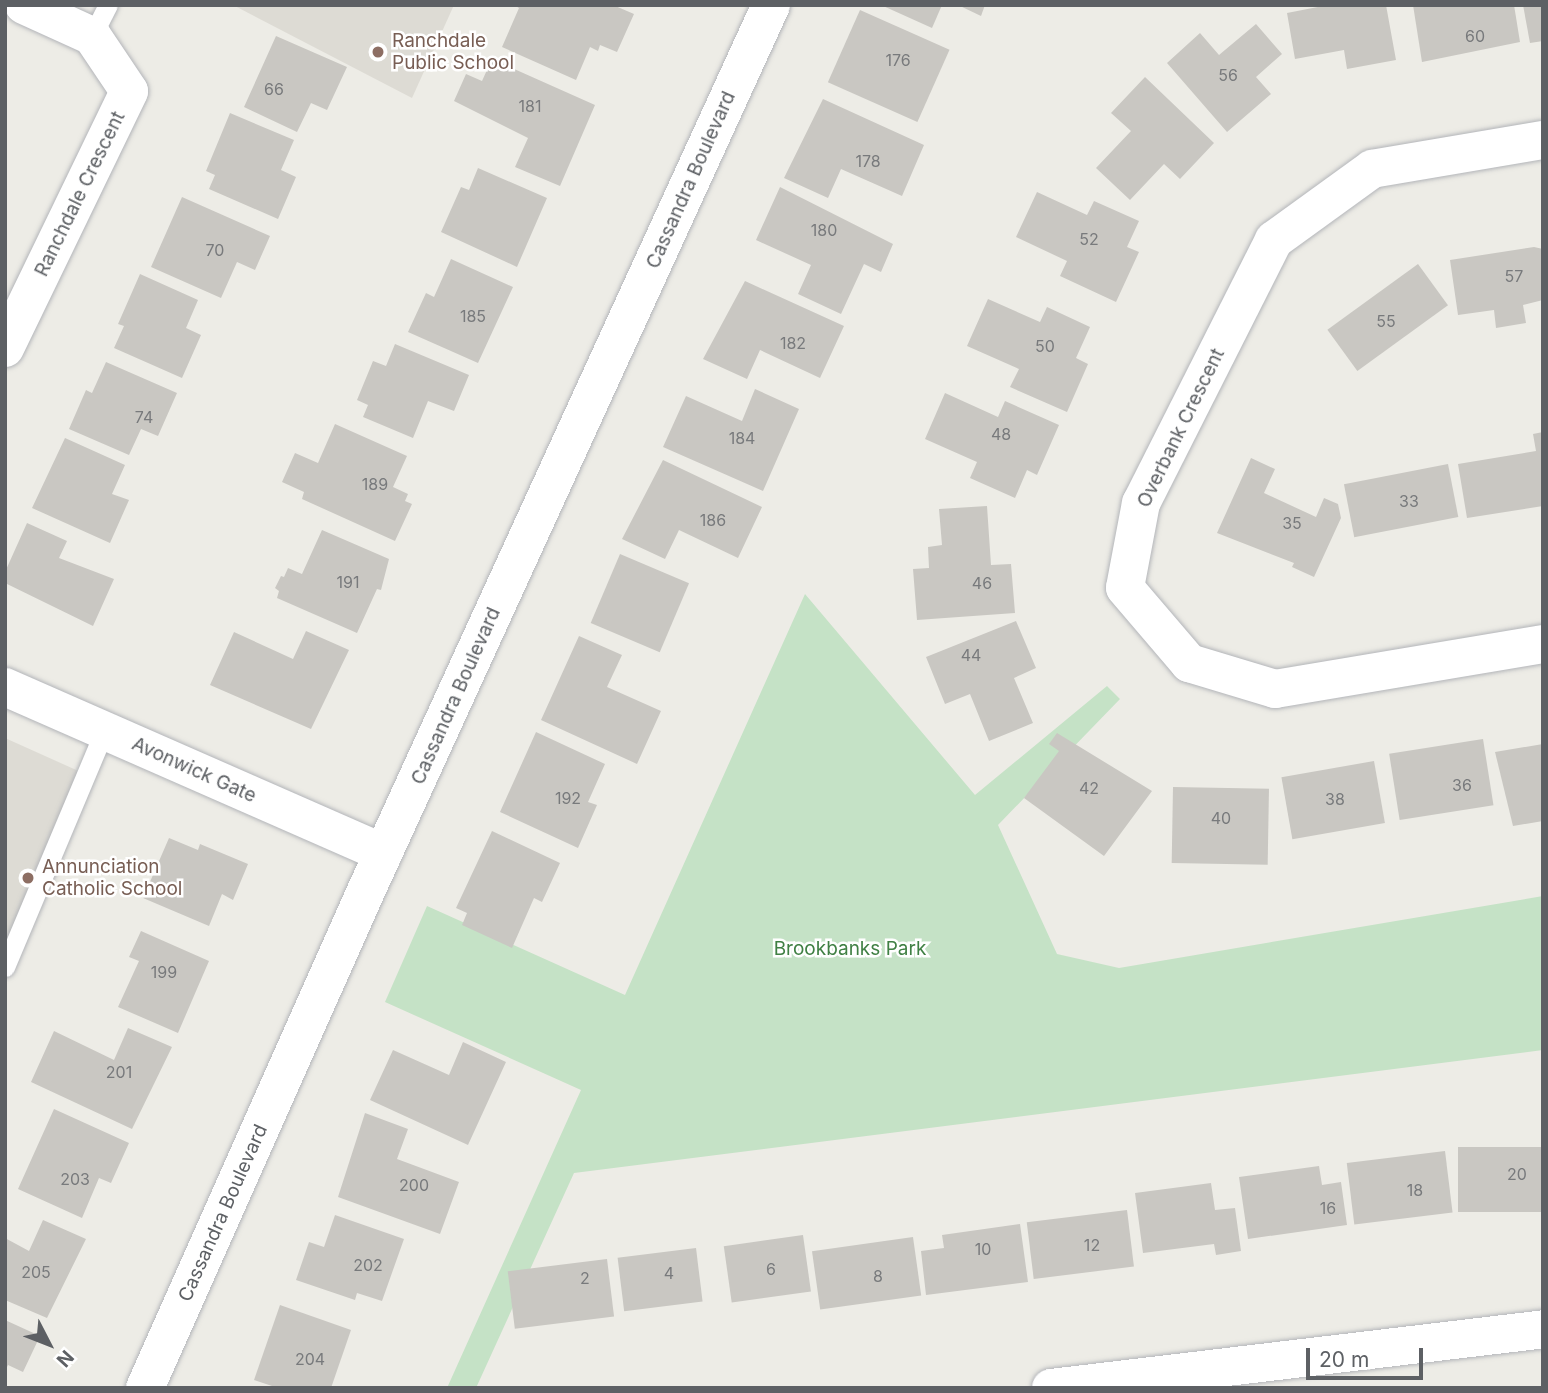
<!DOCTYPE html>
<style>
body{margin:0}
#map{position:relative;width:1548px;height:1393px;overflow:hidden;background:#edece6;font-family:Inter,sans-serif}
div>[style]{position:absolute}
.education>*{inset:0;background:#dddbd4}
.green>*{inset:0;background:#c5e2c6}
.building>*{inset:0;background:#c9c7c2;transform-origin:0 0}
.roads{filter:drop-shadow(0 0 2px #b3b5b9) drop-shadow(0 0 2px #b3b5b9)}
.service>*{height:19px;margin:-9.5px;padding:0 9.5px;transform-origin:9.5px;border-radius:9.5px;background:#fff}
.minor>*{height:38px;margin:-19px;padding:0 19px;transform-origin:19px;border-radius:19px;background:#fff}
.tertiary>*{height:38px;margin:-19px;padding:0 19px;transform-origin:19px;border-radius:19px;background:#fff}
.dots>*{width:19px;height:19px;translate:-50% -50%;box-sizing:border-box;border:4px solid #fff;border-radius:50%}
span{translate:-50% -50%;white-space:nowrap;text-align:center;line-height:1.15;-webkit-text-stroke:5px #fff;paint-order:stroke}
.number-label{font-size:16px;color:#787a7c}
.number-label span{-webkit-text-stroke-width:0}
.education-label{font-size:19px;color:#785e54}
.left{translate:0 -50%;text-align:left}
.street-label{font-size:19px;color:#5d6064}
.park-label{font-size:19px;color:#408044}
.frame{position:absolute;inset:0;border:7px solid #5d6064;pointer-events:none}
.north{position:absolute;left:14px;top:1309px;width:70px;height:70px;-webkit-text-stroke:5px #fff;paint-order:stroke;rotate:132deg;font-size:19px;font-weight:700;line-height:28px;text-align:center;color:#5d6064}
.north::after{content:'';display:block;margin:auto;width:24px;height:32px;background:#5d6064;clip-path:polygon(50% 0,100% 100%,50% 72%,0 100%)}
.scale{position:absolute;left:1306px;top:1348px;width:117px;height:32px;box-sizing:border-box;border:4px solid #5d6064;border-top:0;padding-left:9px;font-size:21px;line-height:24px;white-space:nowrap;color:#5d6064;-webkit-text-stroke:5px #fff;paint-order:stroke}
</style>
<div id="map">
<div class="education">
<div style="clip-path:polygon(233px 5px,454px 5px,412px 98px)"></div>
<div style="clip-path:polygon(5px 738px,94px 778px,5px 978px)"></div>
</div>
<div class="green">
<div style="clip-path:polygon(805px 594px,975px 795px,1107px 686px,1120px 699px,998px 825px,1057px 954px,1119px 968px,1543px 896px,1543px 1050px,574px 1173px,476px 1388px,447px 1388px,581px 1090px,385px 1002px,427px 906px,625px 995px)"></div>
</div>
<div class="building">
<div style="clip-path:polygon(514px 5px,613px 5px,634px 14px,617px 52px,600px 45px,598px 51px,590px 47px,576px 80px,502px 47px,519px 8px)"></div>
<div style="clip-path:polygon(881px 5px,942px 5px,932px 28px)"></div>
<div style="clip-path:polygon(958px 5px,985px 5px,981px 16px)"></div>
<div style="clip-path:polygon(1328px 5px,1386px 5px,1396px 60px,1347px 69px,1344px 50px,1295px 59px,1287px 13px)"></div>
<div style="clip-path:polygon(1413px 5px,1514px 5px,1520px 42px,1422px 62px)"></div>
<div style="clip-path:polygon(1523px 5px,1543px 5px,1543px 41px,1530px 43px)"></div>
<div style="left:860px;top:10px;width:98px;height:79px;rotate:24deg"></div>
<div style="clip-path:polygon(1256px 24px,1282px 54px,1256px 77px,1271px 94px,1227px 132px,1167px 63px,1200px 33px,1219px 55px)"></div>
<div style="clip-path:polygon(276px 36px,347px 67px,327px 110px,311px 103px,297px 132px,244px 107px)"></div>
<div style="clip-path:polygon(492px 59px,595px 105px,560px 186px,515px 167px,528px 138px,454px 101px,466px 74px,482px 81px)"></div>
<div style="clip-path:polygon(1145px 77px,1214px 143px,1180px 179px,1164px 164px,1130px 200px,1096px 168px,1131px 131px,1111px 113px)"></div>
<div style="clip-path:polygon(823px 99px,924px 145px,902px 196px,841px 169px,828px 198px,784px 178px)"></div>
<div style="clip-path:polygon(230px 113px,294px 140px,281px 170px,296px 177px,278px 219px,209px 189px,215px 175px,206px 171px)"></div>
<div style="clip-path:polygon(478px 168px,547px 198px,517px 267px,441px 232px,461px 187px,469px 190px)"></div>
<div style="clip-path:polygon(780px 187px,893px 244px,881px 272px,864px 264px,841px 314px,798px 294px,811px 265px,756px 240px)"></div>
<div style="clip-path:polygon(1037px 192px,1087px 215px,1094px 201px,1139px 221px,1127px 247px,1139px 252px,1116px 302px,1060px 276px,1067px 261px,1016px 237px)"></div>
<div style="clip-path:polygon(182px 197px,270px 236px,255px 270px,237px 262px,221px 298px,151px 267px)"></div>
<div style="clip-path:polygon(1534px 247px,1543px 249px,1543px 300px,1523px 305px,1526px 323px,1496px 328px,1494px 310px,1458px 315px,1450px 260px)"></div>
<div style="clip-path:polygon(451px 259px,513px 287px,478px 363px,408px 332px,426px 293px,434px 297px)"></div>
<div style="left:1418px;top:264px;width:51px;height:112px;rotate:54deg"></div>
<div style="clip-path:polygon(140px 274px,198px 300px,186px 328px,201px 335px,182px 378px,114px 348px,124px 326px,118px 324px)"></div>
<div style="clip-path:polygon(745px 281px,844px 326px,820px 378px,760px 350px,747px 379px,703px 359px)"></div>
<div style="clip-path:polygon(988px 299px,1040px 322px,1047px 307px,1090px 327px,1076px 358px,1088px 364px,1067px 412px,1010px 387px,1019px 369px,967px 346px)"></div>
<div style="clip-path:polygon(395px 344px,469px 375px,454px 411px,428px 401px,413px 438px,363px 417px,368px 405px,357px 400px,373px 361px,386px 366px)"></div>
<div style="clip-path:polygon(106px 362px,177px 393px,158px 436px,141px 429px,129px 455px,69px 429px,86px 390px,92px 393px)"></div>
<div style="clip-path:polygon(755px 389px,799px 409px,763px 491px,663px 447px,686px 396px,742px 421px)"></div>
<div style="clip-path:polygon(945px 393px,998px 417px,1005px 401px,1059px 425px,1037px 475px,1027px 470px,1015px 498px,970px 478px,977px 462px,925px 439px)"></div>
<div style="clip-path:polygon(335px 424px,407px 456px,393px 487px,408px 494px,405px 501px,412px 504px,395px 541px,302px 499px,304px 492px,282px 482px,295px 453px,318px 463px)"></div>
<div style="clip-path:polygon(1543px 432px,1543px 506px,1467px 518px,1458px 464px,1536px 451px,1533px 434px)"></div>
<div style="clip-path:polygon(65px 438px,125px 465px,112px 494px,129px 500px,110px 543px,32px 508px)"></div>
<div style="clip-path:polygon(1251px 458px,1275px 469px,1264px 493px,1316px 517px,1324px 498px,1338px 504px,1341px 518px,1314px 577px,1292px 567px,1294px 563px,1217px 533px)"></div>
<div style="clip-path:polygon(663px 460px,762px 507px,738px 558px,679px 530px,665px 559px,622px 539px)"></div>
<div style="left:1448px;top:464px;width:54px;height:106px;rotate:79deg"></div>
<div style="clip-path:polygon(987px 506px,991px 565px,1011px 564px,1015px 613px,917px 620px,913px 569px,929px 568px,928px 547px,942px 545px,939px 509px)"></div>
<div style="clip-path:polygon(27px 523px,67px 541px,59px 558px,114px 579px,93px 626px,5px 583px,5px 572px)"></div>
<div style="clip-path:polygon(322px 530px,389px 559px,381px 590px,377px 589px,357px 633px,277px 598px,279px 591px,275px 588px,281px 576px,284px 577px,288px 568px,302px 574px)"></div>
<div style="left:620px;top:554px;width:75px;height:75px;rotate:23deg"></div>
<div style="clip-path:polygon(1016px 621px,1036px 668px,1014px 678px,1033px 723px,989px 741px,970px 694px,945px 704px,926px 657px)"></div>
<div style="clip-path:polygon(306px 631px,349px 650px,311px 729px,210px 685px,234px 632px,293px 659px)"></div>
<div style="clip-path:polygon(579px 636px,622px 655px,607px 687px,661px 711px,637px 764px,541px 720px)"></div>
<div style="clip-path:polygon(536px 732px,605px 764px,588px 802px,597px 805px,578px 848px,500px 812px)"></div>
<div style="clip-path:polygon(1057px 733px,1152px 791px,1104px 856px,1024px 798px,1059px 751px,1049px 744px)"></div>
<div style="left:1483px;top:739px;width:67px;height:95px;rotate:81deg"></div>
<div style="clip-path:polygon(1543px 744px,1543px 821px,1513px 826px,1495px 752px)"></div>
<div style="left:1374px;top:761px;width:63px;height:94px;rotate:80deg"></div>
<div style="left:1173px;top:787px;width:96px;height:76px;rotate:1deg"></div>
<div style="clip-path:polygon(492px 831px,560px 863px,542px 902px,534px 898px,512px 948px,462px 925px,467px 913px,456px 908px)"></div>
<div style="clip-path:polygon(169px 838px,198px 850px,200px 844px,248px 864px,233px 900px,222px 894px,209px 926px,143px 898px)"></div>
<div style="clip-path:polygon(141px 931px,209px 961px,178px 1033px,118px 1007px,139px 961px,129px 957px)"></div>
<div style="clip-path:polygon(128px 1028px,172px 1047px,132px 1129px,31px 1082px,54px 1031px,114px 1060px)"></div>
<div style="clip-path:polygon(463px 1042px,506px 1062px,468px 1145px,370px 1100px,393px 1050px,449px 1075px)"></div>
<div style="clip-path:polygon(54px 1109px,129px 1143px,111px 1183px,99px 1178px,82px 1218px,18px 1189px)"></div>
<div style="clip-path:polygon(365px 1113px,408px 1129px,397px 1159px,459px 1182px,440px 1234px,338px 1197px)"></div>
<div style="left:1543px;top:1147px;width:65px;height:85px;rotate:90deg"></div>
<div style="left:1445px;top:1151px;width:62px;height:99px;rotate:83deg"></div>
<div style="clip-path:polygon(1319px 1166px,1322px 1185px,1341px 1182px,1347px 1225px,1248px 1239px,1239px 1177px)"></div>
<div style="clip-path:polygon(1211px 1183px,1215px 1210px,1235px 1208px,1241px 1251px,1216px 1255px,1214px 1244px,1143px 1253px,1135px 1193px)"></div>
<div style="left:1127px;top:1210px;width:57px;height:101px;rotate:83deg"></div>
<div style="clip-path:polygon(335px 1215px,404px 1239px,382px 1301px,357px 1293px,355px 1300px,296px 1280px,309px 1242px,324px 1247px)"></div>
<div style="clip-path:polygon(43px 1220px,86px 1239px,47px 1318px,5px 1300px,5px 1238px,29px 1251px)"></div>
<div style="clip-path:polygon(1020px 1224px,1028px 1282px,926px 1295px,921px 1251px,944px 1248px,942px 1235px)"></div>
<div style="left:803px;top:1235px;width:57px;height:80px;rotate:82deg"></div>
<div style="left:913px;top:1237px;width:59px;height:102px;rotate:82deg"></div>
<div style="left:696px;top:1248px;width:54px;height:79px;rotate:83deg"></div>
<div style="left:607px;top:1259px;width:58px;height:100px;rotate:83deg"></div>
<div style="clip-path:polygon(280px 1305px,351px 1330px,331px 1388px,278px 1388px,254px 1380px)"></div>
<div style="clip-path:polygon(5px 1320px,40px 1336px,23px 1372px,8px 1365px,5px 1371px)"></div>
</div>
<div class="roads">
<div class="service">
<div style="left:92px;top:36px;width:35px;rotate:-63deg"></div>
<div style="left:5px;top:967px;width:256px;rotate:-67.2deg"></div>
</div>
<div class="minor">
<div style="left:1543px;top:140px;width:173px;rotate:170.4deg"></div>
<div style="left:1372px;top:169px;width:121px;rotate:144.1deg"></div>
<div style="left:1274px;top:240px;width:295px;rotate:116.8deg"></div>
<div style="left:1141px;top:503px;width:86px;rotate:100.7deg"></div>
<div style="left:1125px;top:588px;width:99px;rotate:49.5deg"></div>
<div style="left:1189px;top:663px;width:90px;rotate:16.8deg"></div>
<div style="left:1275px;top:689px;width:272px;rotate:-9.5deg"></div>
<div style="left:5px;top:348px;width:285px;rotate:-64.2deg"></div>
<div style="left:129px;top:91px;width:66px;rotate:-123.9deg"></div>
<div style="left:92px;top:36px;width:75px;rotate:-155.5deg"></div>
<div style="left:5px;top:687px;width:413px;rotate:23.7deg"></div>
<div style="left:1051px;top:1388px;width:496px;rotate:-6.8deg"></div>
</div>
<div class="tertiary">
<div style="left:145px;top:1388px;width:544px;rotate:-66.03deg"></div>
<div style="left:366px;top:891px;width:974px;rotate:-65.43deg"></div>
</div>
</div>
<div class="dots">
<div style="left:378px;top:52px;background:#8d6e63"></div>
<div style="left:28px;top:878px;background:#8d6e63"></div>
</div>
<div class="number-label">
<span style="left:1475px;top:36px">60</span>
<span style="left:898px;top:60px">176</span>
<span style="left:1228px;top:75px">56</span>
<span style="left:274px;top:89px">66</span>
<span style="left:530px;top:106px">181</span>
<span style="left:868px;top:161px">178</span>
<span style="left:824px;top:230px">180</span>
<span style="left:1089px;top:239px">52</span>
<span style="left:215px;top:250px">70</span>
<span style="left:1514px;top:276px">57</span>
<span style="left:473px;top:316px">185</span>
<span style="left:1386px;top:321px">55</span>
<span style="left:793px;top:343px">182</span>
<span style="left:1045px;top:346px">50</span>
<span style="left:144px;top:417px">74</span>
<span style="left:1001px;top:434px">48</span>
<span style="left:742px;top:438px">184</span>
<span style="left:375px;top:484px">189</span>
<span style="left:1409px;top:501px">33</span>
<span style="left:713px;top:520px">186</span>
<span style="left:1292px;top:523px">35</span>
<span style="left:348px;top:582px">191</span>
<span style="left:982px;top:583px">46</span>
<span style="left:971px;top:655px">44</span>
<span style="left:1462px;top:785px">36</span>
<span style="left:1089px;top:788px">42</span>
<span style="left:568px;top:798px">192</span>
<span style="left:1335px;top:799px">38</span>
<span style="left:1221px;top:818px">40</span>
<span style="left:164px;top:972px">199</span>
<span style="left:119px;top:1072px">201</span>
<span style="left:1517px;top:1174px">20</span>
<span style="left:75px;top:1179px">203</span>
<span style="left:414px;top:1185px">200</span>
<span style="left:1415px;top:1190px">18</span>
<span style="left:1328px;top:1208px">16</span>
<span style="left:1092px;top:1245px">12</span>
<span style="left:983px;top:1249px">10</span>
<span style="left:368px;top:1265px">202</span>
<span style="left:771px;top:1269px">6</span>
<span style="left:36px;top:1272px">205</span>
<span style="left:669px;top:1273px">4</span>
<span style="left:878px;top:1276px">8</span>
<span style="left:585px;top:1278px">2</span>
<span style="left:310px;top:1359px">204</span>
</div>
<div class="education-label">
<span class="left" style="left:392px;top:52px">Ranchdale<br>Public School</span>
<span class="left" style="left:42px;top:878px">Annunciation<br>Catholic School</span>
</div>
<div class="street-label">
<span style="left:691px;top:180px;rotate:-66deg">Cassandra Boulevard</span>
<span style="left:80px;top:194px;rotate:-64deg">Ranchdale Crescent</span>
<span style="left:1181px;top:428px;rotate:-64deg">Overbank Crescent</span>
<span style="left:456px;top:696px;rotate:-66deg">Cassandra Boulevard</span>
<span style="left:194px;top:770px;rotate:24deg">Avonwick Gate</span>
<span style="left:223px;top:1213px;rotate:-66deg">Cassandra Boulevard</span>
</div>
<div class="park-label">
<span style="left:850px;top:949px">Brookbanks Park</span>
</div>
<div class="frame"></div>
<div class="north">N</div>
<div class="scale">20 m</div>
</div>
